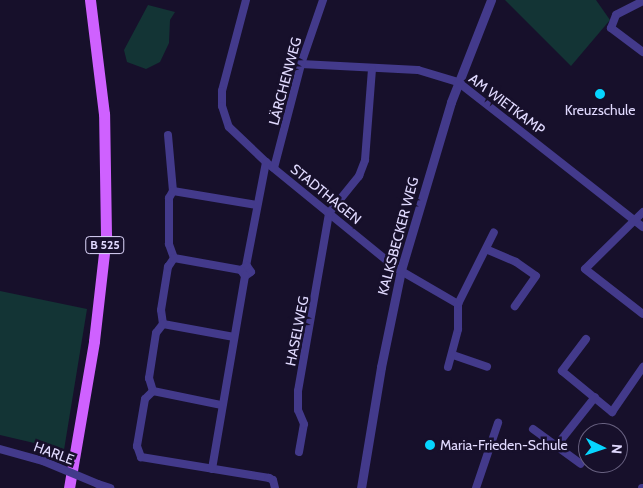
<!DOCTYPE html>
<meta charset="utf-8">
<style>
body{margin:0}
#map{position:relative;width:643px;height:488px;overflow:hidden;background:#17102b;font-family:Cabin,sans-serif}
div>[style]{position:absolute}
.green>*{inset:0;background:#133435}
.minor>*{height:8px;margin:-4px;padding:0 4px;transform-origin:4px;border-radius:4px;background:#433a8b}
.tertiary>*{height:9px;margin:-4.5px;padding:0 4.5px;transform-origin:4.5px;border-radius:4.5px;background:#433a8b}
.primary>*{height:11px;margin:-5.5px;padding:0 5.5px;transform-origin:5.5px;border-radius:5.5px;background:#cf61ff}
.minor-bridge>*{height:8px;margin:-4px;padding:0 4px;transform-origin:4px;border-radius:4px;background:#433a8b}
.dots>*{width:14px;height:14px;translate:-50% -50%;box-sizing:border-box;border:2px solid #17102b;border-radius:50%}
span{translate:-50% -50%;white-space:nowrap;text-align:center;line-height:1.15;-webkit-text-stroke:5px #17102b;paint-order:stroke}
.shield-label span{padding:1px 4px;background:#17102b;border:1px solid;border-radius:4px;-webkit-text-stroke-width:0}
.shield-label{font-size:12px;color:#e1daff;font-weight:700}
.street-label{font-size:14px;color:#e1daff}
.poi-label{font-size:14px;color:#e1daff}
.left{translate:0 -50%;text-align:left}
.north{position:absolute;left:578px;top:423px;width:50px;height:50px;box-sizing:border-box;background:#17102b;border:1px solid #686180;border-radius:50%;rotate:94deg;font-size:14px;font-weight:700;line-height:20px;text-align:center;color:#e1daff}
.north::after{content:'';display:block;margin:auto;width:18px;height:22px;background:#06d5ff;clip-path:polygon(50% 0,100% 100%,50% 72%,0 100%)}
</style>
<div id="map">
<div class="green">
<div style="clip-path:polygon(505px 0,596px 0,610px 20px,571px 66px)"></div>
<div style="clip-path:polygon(148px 5px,175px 12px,170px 20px,169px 43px,160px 62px,146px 69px,127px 62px,124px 50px)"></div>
<div style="clip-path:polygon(0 291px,87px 309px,64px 450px,0 435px)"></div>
</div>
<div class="minor">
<div style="left:246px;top:0;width:94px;rotate:104.8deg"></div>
<div style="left:222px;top:91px;width:15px;rotate:90deg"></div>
<div style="left:222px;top:106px;width:22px;rotate:72deg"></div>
<div style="left:229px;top:127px;width:51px;rotate:43.4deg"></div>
<div style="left:266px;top:162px;width:168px;rotate:39.2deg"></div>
<div style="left:396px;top:268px;width:72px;rotate:30.1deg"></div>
<div style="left:643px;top:1px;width:30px;rotate:153deg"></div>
<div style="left:616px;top:15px;width:14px;rotate:111deg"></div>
<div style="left:611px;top:28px;width:40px;rotate:37deg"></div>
<div style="left:301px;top:64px;width:117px;rotate:2.9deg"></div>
<div style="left:418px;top:70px;width:42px;rotate:16.7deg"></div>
<div style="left:458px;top:82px;width:235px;rotate:38.1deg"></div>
<div style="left:168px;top:135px;width:56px;rotate:84.9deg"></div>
<div style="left:274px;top:168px;width:107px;rotate:-75.4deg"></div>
<div style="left:301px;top:64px;width:68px;rotate:-71deg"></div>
<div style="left:643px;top:212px;width:81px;rotate:135.5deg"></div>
<div style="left:585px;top:269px;width:73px;rotate:37.8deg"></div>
<div style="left:488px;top:250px;width:30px;rotate:23deg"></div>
<div style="left:516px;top:262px;width:24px;rotate:35deg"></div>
<div style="left:536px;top:276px;width:37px;rotate:125deg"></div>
<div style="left:174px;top:258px;width:15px;rotate:-110deg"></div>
<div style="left:169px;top:244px;width:46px;rotate:-90deg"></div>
<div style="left:169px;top:198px;width:8px;rotate:-60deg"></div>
<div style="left:173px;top:191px;width:85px;rotate:9.5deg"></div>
<div style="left:246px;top:266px;width:106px;rotate:-79.1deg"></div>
<div style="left:163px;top:324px;width:14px;rotate:-98deg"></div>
<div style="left:161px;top:310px;width:44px;rotate:-80.8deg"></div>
<div style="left:168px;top:267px;width:11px;rotate:-56deg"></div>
<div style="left:174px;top:258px;width:68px;rotate:10.2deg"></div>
<div style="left:241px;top:270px;width:7px;rotate:-34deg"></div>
<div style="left:247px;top:266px;width:7px;rotate:56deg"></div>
<div style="left:251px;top:272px;width:7px;rotate:146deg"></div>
<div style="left:245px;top:276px;width:7px;rotate:-124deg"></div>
<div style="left:234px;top:337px;width:72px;rotate:-169.6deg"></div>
<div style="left:163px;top:324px;width:11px;rotate:128deg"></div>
<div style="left:156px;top:333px;width:46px;rotate:98.8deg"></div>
<div style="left:149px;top:378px;width:14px;rotate:73deg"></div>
<div style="left:153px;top:391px;width:11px;rotate:135deg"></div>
<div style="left:145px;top:399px;width:48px;rotate:99.7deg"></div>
<div style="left:137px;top:446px;width:12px;rotate:70deg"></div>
<div style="left:141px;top:457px;width:130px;rotate:9.3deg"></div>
<div style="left:269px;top:478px;width:4px;rotate:27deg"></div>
<div style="left:273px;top:480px;width:8px;rotate:76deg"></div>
<div style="left:586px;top:339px;width:40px;rotate:127deg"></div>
<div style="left:562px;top:371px;width:65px;rotate:39.4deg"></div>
<div style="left:612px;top:412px;width:55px;rotate:-55.4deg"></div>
<div style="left:453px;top:355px;width:36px;rotate:19deg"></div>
<div style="left:448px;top:367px;width:39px;rotate:-75deg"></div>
<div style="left:458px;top:329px;width:25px;rotate:-90deg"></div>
<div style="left:458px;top:304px;width:80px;rotate:-63.4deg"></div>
<div style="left:153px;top:391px;width:69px;rotate:11.6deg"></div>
<div style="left:533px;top:429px;width:59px;rotate:36.1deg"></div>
<div style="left:557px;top:445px;width:61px;rotate:-51.6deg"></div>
<div style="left:0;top:449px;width:45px;rotate:15.6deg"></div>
<div style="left:299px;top:452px;width:28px;rotate:-80deg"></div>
<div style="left:304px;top:424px;width:15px;rotate:-113deg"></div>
<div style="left:298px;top:410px;width:19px;rotate:-90deg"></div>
<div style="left:298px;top:391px;width:181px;rotate:-80.1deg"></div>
<div style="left:329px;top:213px;width:48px;rotate:-51deg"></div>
<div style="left:359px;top:176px;width:17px;rotate:-69deg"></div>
<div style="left:365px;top:160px;width:91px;rotate:-85.6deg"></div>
<div style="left:212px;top:469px;width:196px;rotate:-80.3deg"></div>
<div style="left:98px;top:484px;width:13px;rotate:18deg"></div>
<div style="left:476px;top:488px;width:69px;rotate:-71.3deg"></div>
<div style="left:642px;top:488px;width:1px"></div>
</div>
<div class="tertiary">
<div style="left:361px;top:488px;width:123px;rotate:-80.6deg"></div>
<div style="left:381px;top:367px;width:99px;rotate:-78.3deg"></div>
<div style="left:401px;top:270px;width:175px;rotate:-73.4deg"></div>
<div style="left:451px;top:102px;width:110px;rotate:-68.6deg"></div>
</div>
<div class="primary">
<div style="left:69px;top:488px;width:149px;rotate:-80.3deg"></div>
<div style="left:94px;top:341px;width:107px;rotate:-83.5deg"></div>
<div style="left:106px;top:235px;width:121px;rotate:-90.9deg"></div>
<div style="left:104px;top:114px;width:115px;rotate:-97deg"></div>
</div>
<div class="minor-bridge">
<div style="left:43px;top:461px;width:60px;rotate:22.7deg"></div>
</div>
<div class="dots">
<div style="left:600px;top:94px;background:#06d5ff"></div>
<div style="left:430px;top:445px;background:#06d5ff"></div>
</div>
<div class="shield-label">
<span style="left:105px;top:245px">B 525</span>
</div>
<div class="street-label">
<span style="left:285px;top:81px;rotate:-75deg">LÄRCHENWEG</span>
<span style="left:507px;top:104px;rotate:37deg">AM WIETKAMP</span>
<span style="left:326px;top:194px;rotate:39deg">STADTHAGEN</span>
<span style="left:398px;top:236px;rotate:-75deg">KALKSBECKER WEG</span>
<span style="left:297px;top:331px;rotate:-79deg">HASELWEG</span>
<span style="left:54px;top:453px;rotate:20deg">HARLE</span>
</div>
<div class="poi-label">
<span style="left:600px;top:110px">Kreuzschule</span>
<span class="left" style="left:440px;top:445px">Maria-Frieden-Schule</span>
</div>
<div class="north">N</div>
</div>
